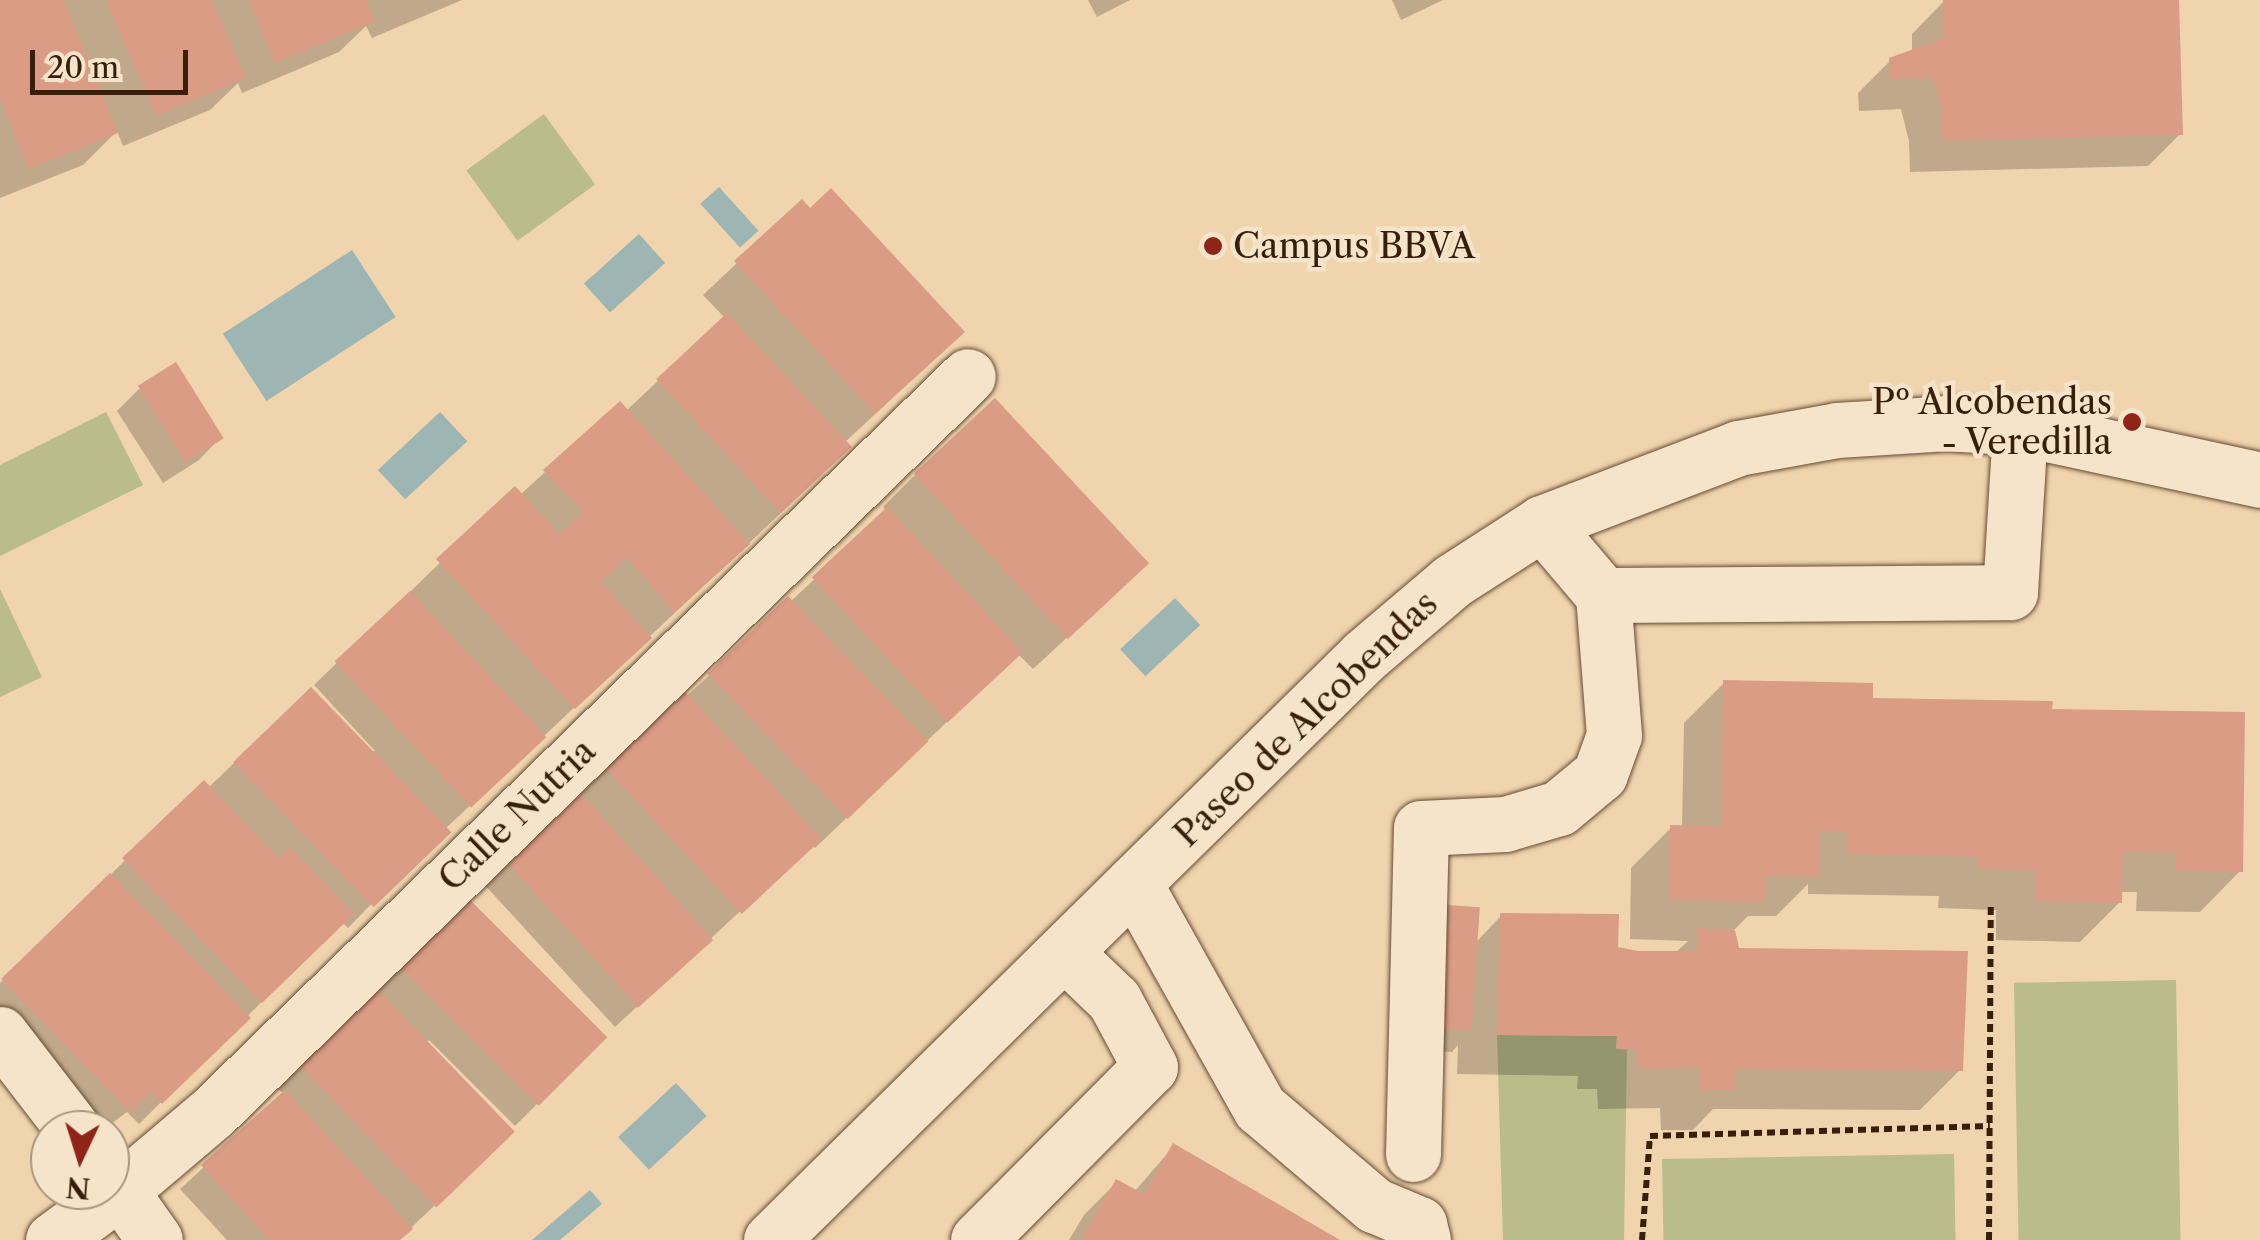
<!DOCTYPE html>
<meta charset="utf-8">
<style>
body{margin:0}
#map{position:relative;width:2260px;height:1240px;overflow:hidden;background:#efd4ad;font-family:"Libre Caslon Text",serif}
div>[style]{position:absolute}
.green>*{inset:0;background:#babc89;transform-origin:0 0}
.water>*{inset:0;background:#9db6b4;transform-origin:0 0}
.shadow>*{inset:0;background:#0003}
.building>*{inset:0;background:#db9c86;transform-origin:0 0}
.path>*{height:6px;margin-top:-3px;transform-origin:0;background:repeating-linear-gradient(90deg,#381f0b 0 8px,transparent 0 13px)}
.roads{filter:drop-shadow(0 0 2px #664c34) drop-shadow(0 0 2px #664c34)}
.minor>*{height:55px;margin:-27.5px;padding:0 27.5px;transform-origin:27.5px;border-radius:27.5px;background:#f5e3ca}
.dots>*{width:28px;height:28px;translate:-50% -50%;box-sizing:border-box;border:5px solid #f5e3ca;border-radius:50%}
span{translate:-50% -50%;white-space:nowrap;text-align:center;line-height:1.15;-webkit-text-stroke:9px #f5e3ca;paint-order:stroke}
.poi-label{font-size:35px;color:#381f0b}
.left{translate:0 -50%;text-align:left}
.right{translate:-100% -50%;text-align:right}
.street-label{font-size:35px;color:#381f0b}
.north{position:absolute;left:30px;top:1110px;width:100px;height:100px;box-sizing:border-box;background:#f5e3ca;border:2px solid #a9957e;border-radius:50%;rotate:184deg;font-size:28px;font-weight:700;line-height:40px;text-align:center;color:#381f0b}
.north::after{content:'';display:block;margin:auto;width:35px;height:45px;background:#8f2418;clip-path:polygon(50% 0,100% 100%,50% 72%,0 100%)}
.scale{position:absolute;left:30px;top:50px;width:158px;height:45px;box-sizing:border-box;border:5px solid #381f0b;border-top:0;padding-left:12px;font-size:30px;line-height:35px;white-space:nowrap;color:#381f0b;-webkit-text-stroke:8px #f5e3ca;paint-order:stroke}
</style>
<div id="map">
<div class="green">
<div style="left:544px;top:114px;width:87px;height:96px;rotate:54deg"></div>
<div style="clip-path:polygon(106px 412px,143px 485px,0 556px,0 465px)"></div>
<div style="clip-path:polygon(0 589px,42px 677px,0 697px)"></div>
<div style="left:2176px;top:980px;width:260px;height:162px;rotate:89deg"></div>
<div style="clip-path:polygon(1497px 1035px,1617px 1036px,1616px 1048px,1627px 1049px,1624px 1240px,1503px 1240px)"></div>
<div style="left:1954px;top:1154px;width:86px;height:292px;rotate:89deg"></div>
</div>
<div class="water">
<div style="left:719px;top:187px;width:59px;height:25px;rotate:48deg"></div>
<div style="left:639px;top:234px;width:39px;height:74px;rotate:48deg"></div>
<div style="left:352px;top:250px;width:80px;height:154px;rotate:57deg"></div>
<div style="left:440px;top:412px;width:40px;height:85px;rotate:47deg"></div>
<div style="left:1175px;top:598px;width:37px;height:75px;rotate:47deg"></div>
<div style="left:676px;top:1083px;width:45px;height:79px;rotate:47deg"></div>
<div style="clip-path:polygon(590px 1190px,602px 1204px,560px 1240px,532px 1240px)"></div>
</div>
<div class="shadow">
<div style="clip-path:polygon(0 0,462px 0,372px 38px,366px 26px,339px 52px,242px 93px,238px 83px,210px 110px,123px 146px,117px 131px,83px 165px,0 198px)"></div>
<div style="clip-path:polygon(1088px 0,1130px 0,1097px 17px)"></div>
<div style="clip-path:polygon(1392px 0,1443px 0,1401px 20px)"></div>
<div style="clip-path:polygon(2176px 0,2180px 134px,2148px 166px,1910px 172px,1909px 141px,1901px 109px,1859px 111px,1858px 93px,1891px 60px,1912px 53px,1912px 34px,1944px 1px)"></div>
<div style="clip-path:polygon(802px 202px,929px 364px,844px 443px,848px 447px,816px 480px,444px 830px,348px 928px,342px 922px,139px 1124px,127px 1112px,103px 1130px,0 1023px,0 983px,204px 783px,208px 788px,234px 763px,375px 751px,314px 685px,515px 490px,520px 495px,619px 404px,626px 411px,725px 318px,703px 295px)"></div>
<div style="clip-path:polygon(139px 389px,221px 437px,199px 460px,163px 483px,117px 411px)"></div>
<div style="clip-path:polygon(915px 475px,1112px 596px,1033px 669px,1018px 654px,815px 848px,812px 845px,615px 1027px,482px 882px,790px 602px,887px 511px,883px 507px)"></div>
<div style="clip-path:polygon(1724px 683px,1870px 700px,2050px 712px,2240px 871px,2200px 912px,2136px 911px,2137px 892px,2120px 892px,2120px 902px,2080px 942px,1996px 940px,1996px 910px,1938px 908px,1939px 896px,1808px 894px,1808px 884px,1776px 916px,1748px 916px,1732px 932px,1737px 951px,1960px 1070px,1920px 1110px,1713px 1109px,1693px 1130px,1661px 1130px,1660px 1108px,1598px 1109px,1597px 1089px,1577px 1089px,1578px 1076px,1457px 1074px,1458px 1045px,1452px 1052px,1411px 1050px,1477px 941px,1501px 916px,1637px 954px,1675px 953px,1688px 941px,1630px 939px,1631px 868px,1671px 828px,1682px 828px,1684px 723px)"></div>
<div style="clip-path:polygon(463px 896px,604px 1037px,515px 1126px,429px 1040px,425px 1043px,488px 1155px,398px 1240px,227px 1240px,180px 1189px,284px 1094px,278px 1089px,380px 992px,374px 985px)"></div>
<div style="clip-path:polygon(1174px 1146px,1335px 1240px,1069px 1240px,1084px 1215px,1117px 1182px,1134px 1192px)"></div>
</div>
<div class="building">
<div style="clip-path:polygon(0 0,64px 0,118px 133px,29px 169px,0 98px)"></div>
<div style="clip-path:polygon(106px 0,212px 0,246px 78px,156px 116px)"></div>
<div style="clip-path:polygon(248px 0,366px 0,375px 21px,275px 63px)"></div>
<div style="clip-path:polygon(1943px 0,2179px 0,2183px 135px,1942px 141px,1941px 107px,1933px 78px,1890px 79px,1889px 58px,1944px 38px)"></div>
<div style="clip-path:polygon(831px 188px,965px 332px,875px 414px,734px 261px,802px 199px,810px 208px)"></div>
<div style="left:727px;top:313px;width:183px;height:97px;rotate:47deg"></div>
<div style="left:176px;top:362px;width:90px;height:45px;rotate:58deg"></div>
<div style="left:995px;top:398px;width:226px;height:111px;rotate:47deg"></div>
<div style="clip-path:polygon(620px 401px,750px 544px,674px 613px,627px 558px,601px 582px,652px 638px,575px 709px,436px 559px,515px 486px,559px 534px,584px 512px,543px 470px)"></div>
<div style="left:887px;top:507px;width:199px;height:103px;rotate:47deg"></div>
<div style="left:410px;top:591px;width:200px;height:103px;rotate:47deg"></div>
<div style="left:788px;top:596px;width:202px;height:112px;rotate:46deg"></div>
<div style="clip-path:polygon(1723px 680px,1873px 683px,1873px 698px,2053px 701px,2052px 709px,2245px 712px,2243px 872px,2175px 871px,2176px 853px,2123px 852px,2122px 903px,2035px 901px,2036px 870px,1978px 869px,1978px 857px,1848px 854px,1848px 832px,1819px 831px,1819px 877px,1766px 876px,1765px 902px,1669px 900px,1670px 825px,1721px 826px)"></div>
<div style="left:311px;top:687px;width:202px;height:108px;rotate:46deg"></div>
<div style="left:685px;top:692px;width:201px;height:110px;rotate:47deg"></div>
<div style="clip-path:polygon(204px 780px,279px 858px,290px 847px,354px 914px,262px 1003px,122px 858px)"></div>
<div style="left:578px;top:790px;width:202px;height:101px;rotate:48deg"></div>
<div style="clip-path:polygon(110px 873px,251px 1018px,162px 1104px,151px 1092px,130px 1112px,1px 979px)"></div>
<div style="left:463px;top:893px;width:204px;height:97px;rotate:45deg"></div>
<div style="left:1433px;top:904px;width:47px;height:124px;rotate:4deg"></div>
<div style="clip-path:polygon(1500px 913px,1619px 914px,1618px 947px,1638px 951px,1697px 951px,1697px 928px,1735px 930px,1739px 948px,1968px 951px,1963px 1071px,1737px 1069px,1735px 1090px,1700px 1090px,1700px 1068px,1638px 1069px,1637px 1050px,1616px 1049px,1617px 1036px,1497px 1035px)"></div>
<div style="left:378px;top:990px;width:197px;height:109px;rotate:46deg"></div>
<div style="clip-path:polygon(285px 1090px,413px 1229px,400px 1240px,269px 1240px,201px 1165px)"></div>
<div style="clip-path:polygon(1173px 1143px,1340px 1240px,1081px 1240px,1116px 1179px,1144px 1194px)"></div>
</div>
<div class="path">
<div style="left:1642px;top:1240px;width:104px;rotate:-85.6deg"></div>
<div style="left:1650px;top:1136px;width:340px;rotate:-1.7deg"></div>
<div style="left:1989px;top:1240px;width:335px;rotate:-89.7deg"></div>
</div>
<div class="roads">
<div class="minor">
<div style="left:1542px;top:523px;width:94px;rotate:49.7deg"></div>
<div style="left:1603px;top:595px;width:407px;rotate:-0.4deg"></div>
<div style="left:2010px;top:592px;width:164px;rotate:-86.5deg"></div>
<div style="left:1134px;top:883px;width:258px;rotate:60.8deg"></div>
<div style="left:1260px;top:1108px;width:150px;rotate:40.4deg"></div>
<div style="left:1374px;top:1205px;width:49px;rotate:22.9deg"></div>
<div style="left:1419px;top:1224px;width:16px;rotate:76deg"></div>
<div style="left:0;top:1034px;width:121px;rotate:52.4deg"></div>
<div style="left:1413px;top:1154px;width:326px;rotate:-88.6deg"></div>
<div style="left:1421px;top:828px;width:84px;rotate:-2.7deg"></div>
<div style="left:1505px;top:824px;width:56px;rotate:-16.5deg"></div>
<div style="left:1559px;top:808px;width:53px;rotate:-39.7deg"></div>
<div style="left:1600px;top:774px;width:41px;rotate:-70.3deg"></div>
<div style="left:1614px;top:735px;width:140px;rotate:-94.5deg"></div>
<div style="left:110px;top:1176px;width:78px;rotate:54.9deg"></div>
<div style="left:53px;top:1240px;width:84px;rotate:-36.3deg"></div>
<div style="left:121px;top:1190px;width:121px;rotate:-40.3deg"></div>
<div style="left:213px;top:1112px;width:1054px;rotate:-44.27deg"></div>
<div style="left:771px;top:1240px;width:832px;rotate:-44.56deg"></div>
<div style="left:1364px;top:656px;width:116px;rotate:-40.4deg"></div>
<div style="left:1452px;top:581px;width:107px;rotate:-32.8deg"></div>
<div style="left:1542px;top:523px;width:210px;rotate:-20.9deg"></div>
<div style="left:1738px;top:448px;width:101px;rotate:-10.3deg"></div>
<div style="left:1837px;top:430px;width:110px;rotate:-3.6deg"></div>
<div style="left:1947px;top:423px;width:73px;rotate:3.9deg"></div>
<div style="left:2020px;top:428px;width:246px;rotate:12.2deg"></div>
<div style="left:978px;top:1240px;width:244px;rotate:-45.2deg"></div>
<div style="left:1150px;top:1067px;width:76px;rotate:-118.2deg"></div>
<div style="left:1114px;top:1000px;width:69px;rotate:-136.2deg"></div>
</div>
</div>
<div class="dots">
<div style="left:1213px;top:246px;background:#8f2418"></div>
<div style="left:2132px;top:422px;background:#8f2418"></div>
</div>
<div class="poi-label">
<span class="left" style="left:1233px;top:246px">Campus BBVA</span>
<span class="right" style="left:2112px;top:422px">Pº Alcobendas<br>- Veredilla</span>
</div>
<div class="street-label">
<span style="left:1306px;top:719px;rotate:-44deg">Paseo de Alcobendas</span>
<span style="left:517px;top:815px;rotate:-44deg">Calle Nutria</span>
</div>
<div class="north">N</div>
<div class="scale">20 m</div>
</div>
